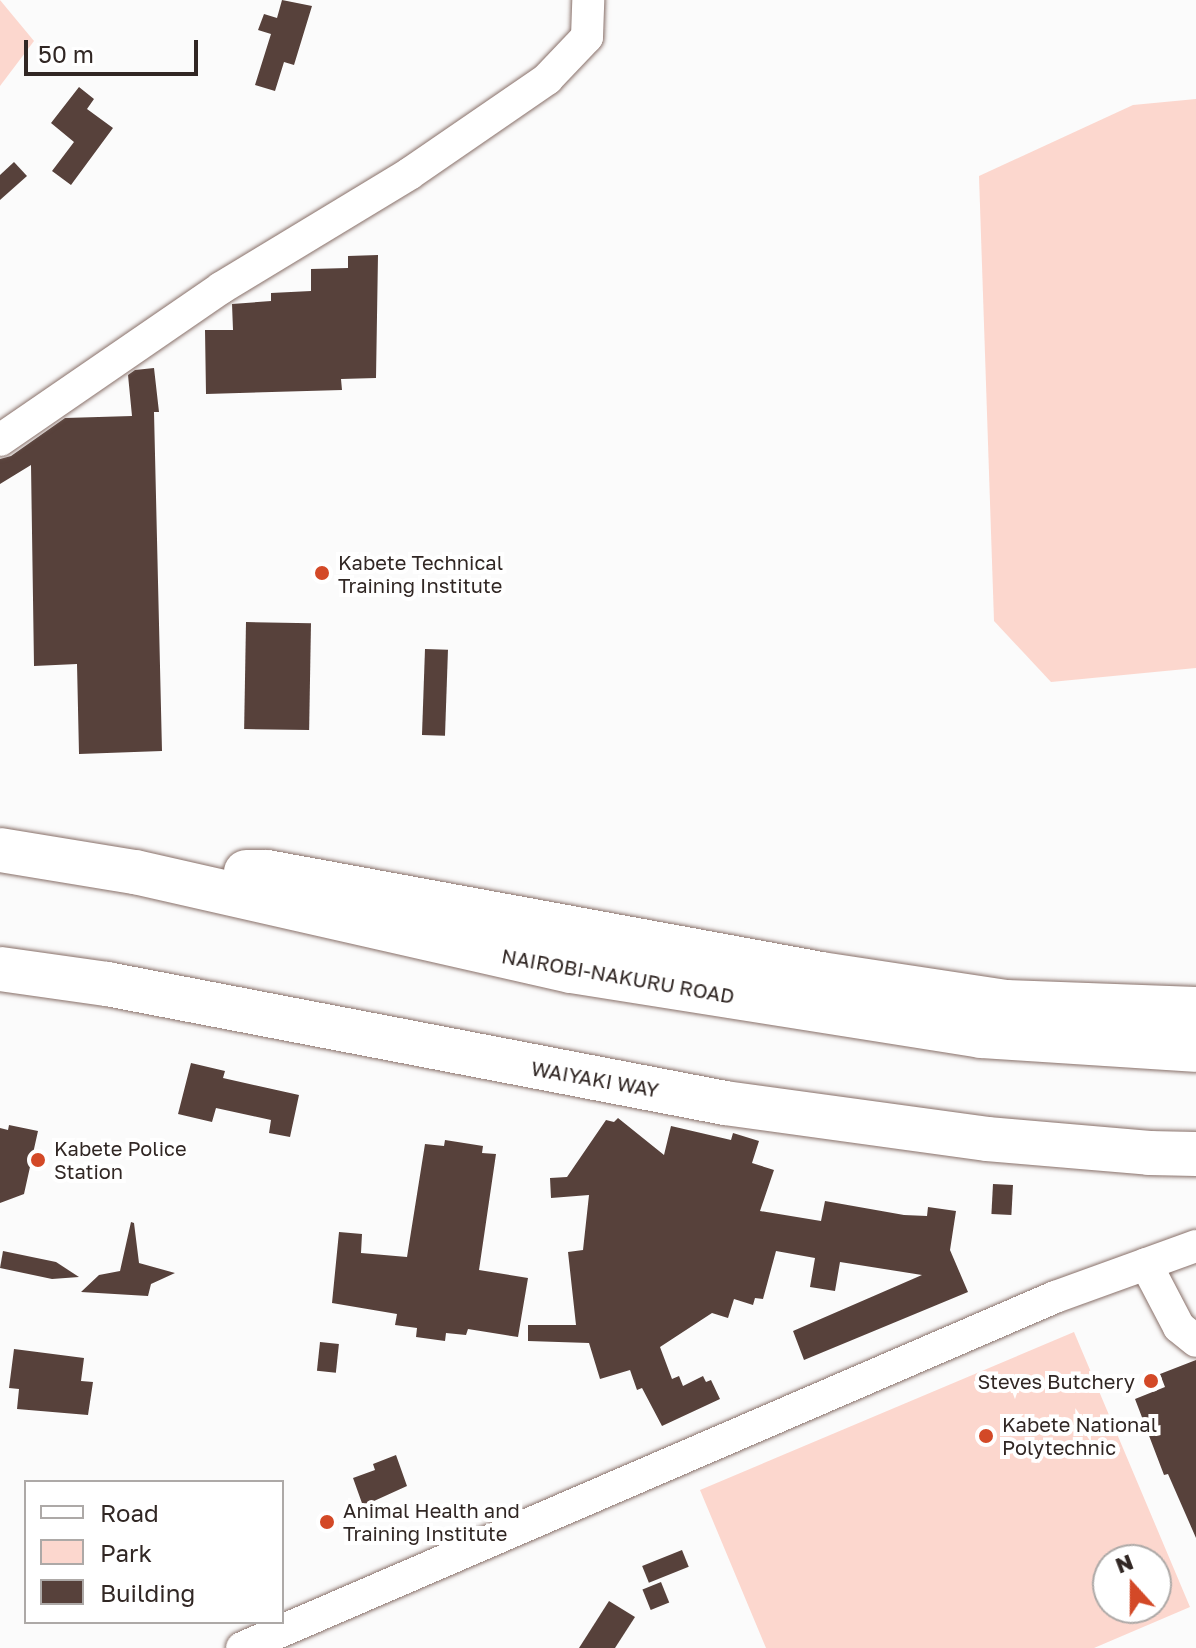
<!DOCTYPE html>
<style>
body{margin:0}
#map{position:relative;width:1196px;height:1648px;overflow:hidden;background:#fbfbfb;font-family:"Golos Text",sans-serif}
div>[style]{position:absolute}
.green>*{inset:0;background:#fcd7ce}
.building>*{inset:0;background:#57413b;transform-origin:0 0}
.roads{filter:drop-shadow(0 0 2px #887069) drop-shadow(0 0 2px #887069)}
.minor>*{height:32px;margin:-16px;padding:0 16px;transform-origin:16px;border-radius:16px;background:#fff}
.highway>*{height:44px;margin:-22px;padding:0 22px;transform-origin:22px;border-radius:22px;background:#fff}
.dots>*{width:22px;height:22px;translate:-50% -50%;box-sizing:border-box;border:4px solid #fff;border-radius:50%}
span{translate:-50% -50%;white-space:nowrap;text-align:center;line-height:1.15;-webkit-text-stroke:8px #fff;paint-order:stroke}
.poi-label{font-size:20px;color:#312724}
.left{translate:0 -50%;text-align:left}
.right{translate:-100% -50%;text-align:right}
.street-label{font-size:20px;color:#312724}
.legend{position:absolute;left:24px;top:1480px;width:260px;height:144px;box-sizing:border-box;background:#fff;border:2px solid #ada9a7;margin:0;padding:10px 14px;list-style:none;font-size:24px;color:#312724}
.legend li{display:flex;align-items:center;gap:16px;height:40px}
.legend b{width:40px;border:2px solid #ada9a7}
.north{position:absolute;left:1092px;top:1544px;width:80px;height:80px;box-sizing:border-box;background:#fff;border:2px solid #ada9a7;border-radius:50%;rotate:339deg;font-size:22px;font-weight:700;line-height:32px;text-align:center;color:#312724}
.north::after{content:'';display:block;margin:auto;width:28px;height:36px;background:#d34927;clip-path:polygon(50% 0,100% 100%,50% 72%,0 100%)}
.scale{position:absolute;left:24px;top:40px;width:174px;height:36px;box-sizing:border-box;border:4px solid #312724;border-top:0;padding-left:10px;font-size:24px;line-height:28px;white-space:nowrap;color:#312724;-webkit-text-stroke:6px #fff;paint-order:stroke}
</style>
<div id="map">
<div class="green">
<div style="clip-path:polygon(0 0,34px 41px,0 86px)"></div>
<div style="clip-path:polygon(1196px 99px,1196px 668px,1051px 682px,994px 621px,979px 176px,1133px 105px)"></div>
<div style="clip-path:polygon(evenodd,1074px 1332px,1190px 1607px,1094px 1648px,766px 1648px,700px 1490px,1074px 1332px,1156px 1560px,1156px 1608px,1108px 1608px,1108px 1560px,1156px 1560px)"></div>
</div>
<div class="building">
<div style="clip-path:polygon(282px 0,312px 6px,294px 65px,284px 62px,275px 91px,255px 85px,271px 34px,258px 30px,264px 14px,277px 18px)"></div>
<div style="clip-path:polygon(79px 87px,94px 99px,87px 109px,113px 128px,71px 185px,52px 171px,74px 142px,51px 123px)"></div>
<div style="clip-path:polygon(14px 162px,27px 176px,0 200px,0 175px)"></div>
<div style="clip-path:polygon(378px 255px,376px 378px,341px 379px,342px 390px,206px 394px,205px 330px,233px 330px,232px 304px,271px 301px,271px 293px,311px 291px,311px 269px,348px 268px,348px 256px)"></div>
<div style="clip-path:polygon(154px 368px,159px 412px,154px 412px,162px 751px,79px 754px,77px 664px,34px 666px,31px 465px,0 484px,0 459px,11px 456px,65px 418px,132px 416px,128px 375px,135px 370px)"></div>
<div style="left:246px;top:622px;width:65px;height:107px;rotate:1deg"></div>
<div style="left:425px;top:649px;width:23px;height:86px;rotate:2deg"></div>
<div style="clip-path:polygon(191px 1063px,225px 1071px,223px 1078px,299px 1095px,290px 1137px,269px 1133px,271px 1120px,216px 1108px,212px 1122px,178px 1114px)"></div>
<div style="clip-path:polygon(618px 1118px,664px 1155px,671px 1126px,731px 1140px,733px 1133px,759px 1141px,752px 1163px,774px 1170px,760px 1211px,821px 1221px,825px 1201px,904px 1215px,927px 1216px,928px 1207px,956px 1211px,950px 1250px,968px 1292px,804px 1360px,793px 1331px,922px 1275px,840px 1262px,835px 1291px,810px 1287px,815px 1258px,776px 1251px,763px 1299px,755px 1298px,753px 1305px,734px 1299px,728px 1318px,712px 1313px,660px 1347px,672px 1379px,679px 1376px,683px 1386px,703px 1376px,706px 1382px,711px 1380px,720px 1399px,662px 1426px,642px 1388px,637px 1390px,630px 1370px,600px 1379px,589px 1343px,528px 1341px,528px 1325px,576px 1325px,568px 1252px,583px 1250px,589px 1195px,551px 1198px,550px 1178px,567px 1177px,606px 1120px,614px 1122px)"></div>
<div style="clip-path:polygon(9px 1125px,38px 1131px,24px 1194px,0 1203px,0 1128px,8px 1130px)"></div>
<div style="clip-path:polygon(445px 1140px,483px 1146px,482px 1153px,496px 1154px,479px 1270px,528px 1278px,518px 1337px,468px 1329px,466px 1335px,446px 1333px,445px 1341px,416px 1337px,417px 1328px,395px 1325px,397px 1314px,332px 1303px,339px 1232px,362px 1234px,361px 1253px,407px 1257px,425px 1144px,444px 1146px)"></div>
<div style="left:993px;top:1184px;width:20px;height:30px;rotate:3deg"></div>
<div style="clip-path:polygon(131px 1222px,134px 1223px,139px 1263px,175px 1273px,151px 1284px,148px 1296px,81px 1292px,99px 1275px,120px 1271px)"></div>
<div style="clip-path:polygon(3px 1251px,56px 1262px,79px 1277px,52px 1279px,0 1268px)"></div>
<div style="left:320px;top:1342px;width:19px;height:29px;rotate:6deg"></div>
<div style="clip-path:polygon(14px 1349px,84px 1358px,81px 1381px,93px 1382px,88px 1415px,17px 1409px,19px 1389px,9px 1388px)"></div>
<div style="clip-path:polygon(1196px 1360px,1196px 1538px,1168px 1474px,1164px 1475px,1135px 1399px,1165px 1387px,1160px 1374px)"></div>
<div style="clip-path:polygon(396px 1455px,407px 1486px,363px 1506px,353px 1478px,375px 1470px,373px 1464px)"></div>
<div style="left:682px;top:1550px;width:18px;height:43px;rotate:68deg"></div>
<div style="left:661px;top:1582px;width:22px;height:20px;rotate:68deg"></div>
<div style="clip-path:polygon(609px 1601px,635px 1617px,615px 1648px,579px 1648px)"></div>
</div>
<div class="roads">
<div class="minor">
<div style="left:0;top:440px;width:268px;rotate:-34.5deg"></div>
<div style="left:221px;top:288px;width:220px;rotate:-31.2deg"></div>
<div style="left:409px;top:174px;width:168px;rotate:-34.5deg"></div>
<div style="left:547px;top:79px;width:58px;rotate:-46.4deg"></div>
<div style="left:587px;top:37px;width:37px;rotate:-88deg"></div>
<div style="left:1146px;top:1264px;width:71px;rotate:62.4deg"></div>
<div style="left:1179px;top:1327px;width:22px;rotate:39deg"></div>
<div style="left:242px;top:1648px;width:886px;rotate:-23.35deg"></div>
<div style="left:1055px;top:1297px;width:150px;rotate:-19.9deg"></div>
</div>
<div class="highway">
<div style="left:0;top:850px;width:137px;rotate:9.3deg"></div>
<div style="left:135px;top:872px;width:447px;rotate:12.8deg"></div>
<div style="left:571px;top:971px;width:415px;rotate:9deg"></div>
<div style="left:981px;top:1036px;width:215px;rotate:3.7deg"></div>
<div style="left:246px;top:872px;width:21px"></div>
<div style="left:267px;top:872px;width:563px;rotate:10.43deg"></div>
<div style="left:821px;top:974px;width:187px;rotate:8.6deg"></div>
<div style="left:1006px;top:1002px;width:190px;rotate:2.1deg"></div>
<div style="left:0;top:969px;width:108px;rotate:8deg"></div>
<div style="left:107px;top:984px;width:629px;rotate:10.9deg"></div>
<div style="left:725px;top:1103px;width:264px;rotate:7.8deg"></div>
<div style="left:987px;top:1139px;width:163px;rotate:4.9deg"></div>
<div style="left:1149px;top:1153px;width:47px;rotate:1.2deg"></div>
</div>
</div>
<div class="dots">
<div style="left:322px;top:573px;background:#d34927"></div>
<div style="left:38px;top:1160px;background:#d34927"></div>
<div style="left:1151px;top:1381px;background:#d34927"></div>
<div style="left:986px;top:1436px;background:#d34927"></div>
<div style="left:327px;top:1522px;background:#d34927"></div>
</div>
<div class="poi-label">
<span class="left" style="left:338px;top:574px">Kabete Technical<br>Training Institute</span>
<span class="left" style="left:54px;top:1160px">Kabete Police<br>Station</span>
<span class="right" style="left:1135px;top:1381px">Steves Butchery</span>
<span class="left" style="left:1002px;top:1436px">Kabete National<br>Polytechnic</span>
<span class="left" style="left:343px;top:1522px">Animal Health and<br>Training Institute</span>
</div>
<div class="street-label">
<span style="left:618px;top:976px;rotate:10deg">NAIROBI-NAKURU ROAD</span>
<span style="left:595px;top:1079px;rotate:10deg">WAIYAKI WAY</span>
</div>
<ul class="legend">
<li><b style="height:10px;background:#fff"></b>Road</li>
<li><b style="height:22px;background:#fcd7ce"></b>Park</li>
<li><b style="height:22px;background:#57413b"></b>Building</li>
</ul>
<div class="north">N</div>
<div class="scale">50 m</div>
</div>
